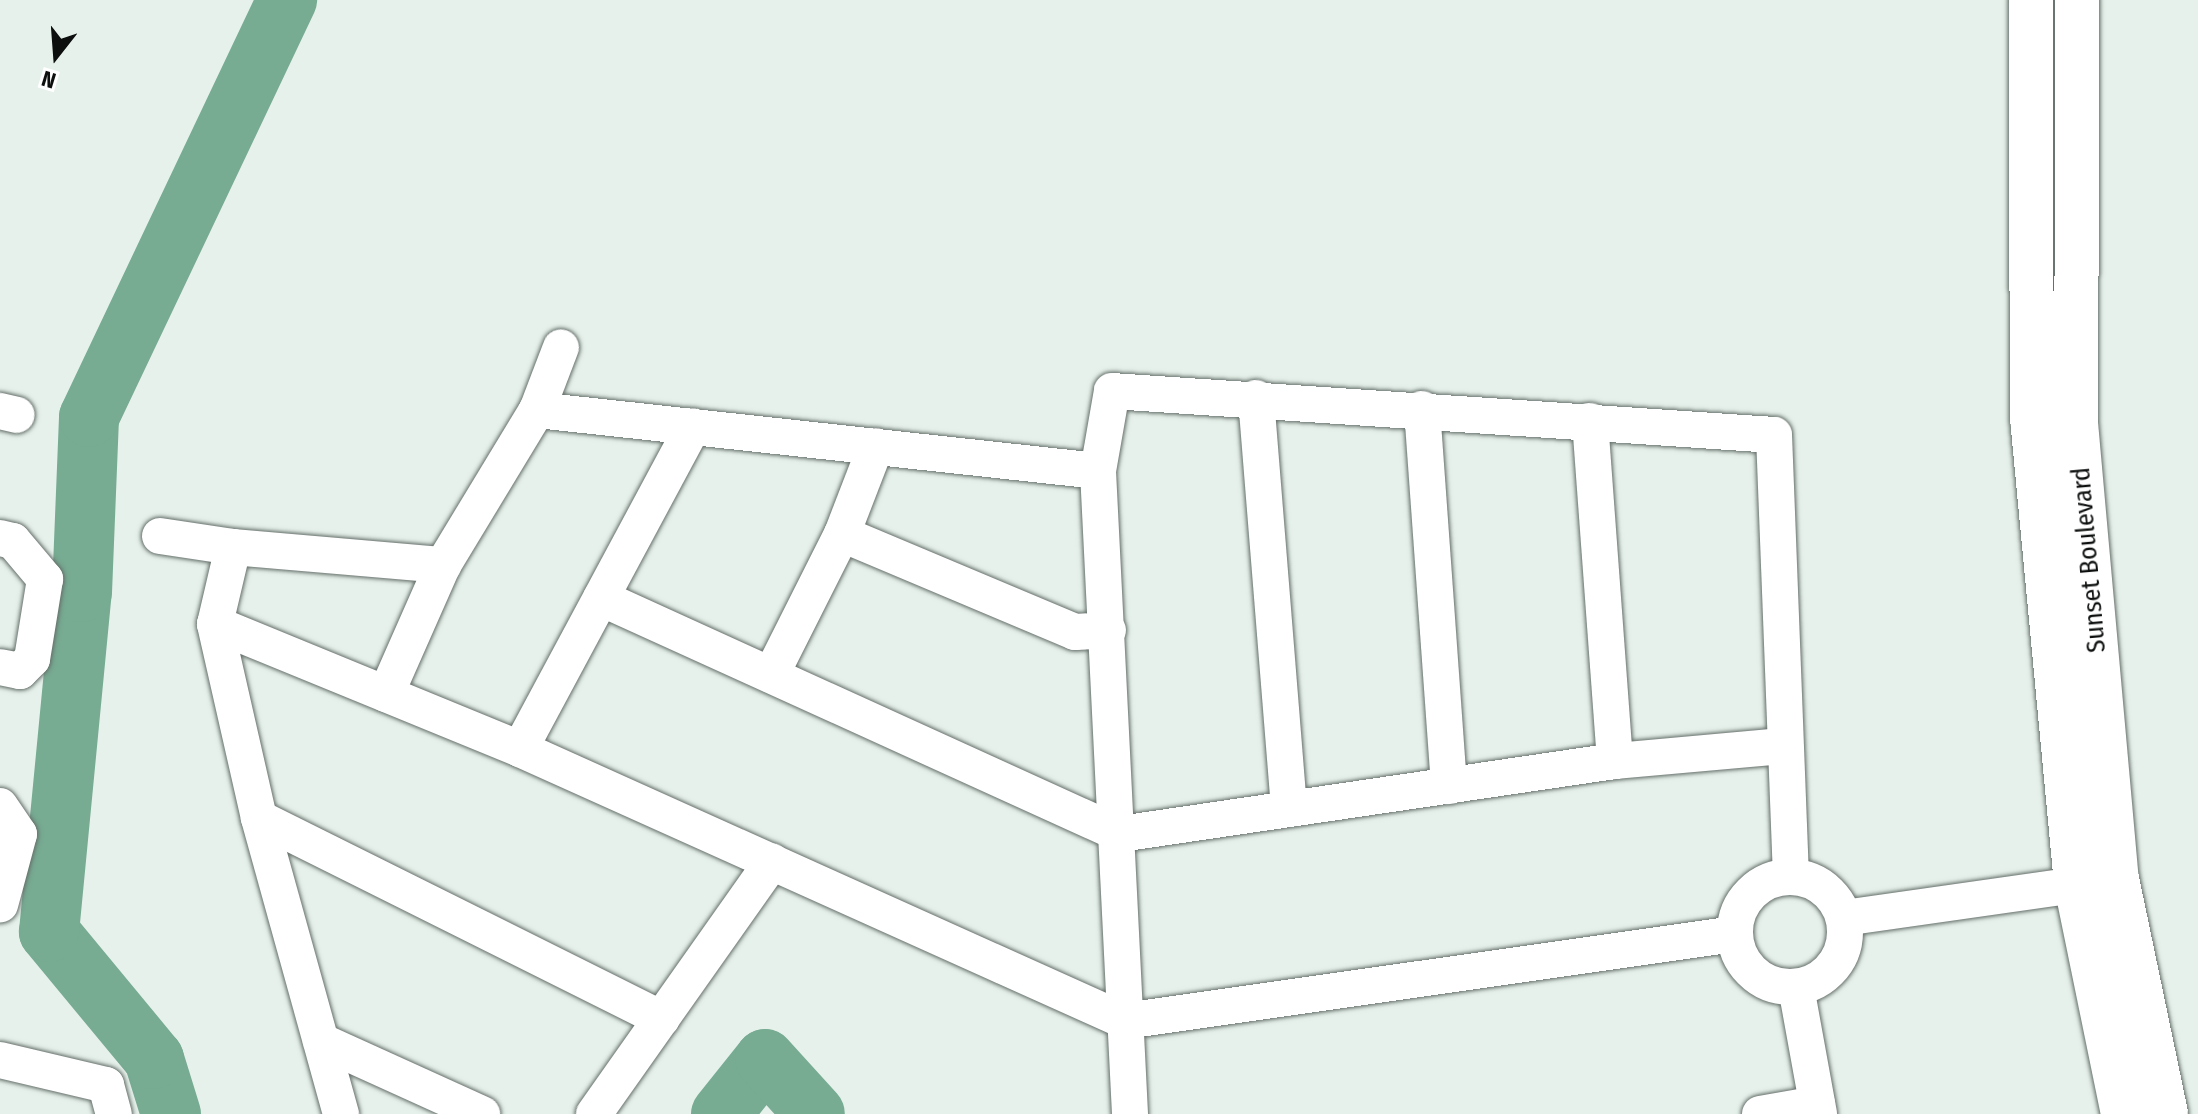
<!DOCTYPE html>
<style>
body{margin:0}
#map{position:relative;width:2198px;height:1114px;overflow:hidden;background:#e6f1eb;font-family:"Fira Sans Condensed",sans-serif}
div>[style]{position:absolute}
.river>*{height:60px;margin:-30px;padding:0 30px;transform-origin:30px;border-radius:30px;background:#77ab92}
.roads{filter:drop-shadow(0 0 2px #656f6a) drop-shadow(0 0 2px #656f6a)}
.street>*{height:36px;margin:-18px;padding:0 18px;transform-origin:18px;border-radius:18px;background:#fff}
.street>.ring{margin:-18px;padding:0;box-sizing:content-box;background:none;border:36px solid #fff;border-radius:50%}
.secondary>*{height:44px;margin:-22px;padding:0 22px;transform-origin:22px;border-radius:22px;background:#fff}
span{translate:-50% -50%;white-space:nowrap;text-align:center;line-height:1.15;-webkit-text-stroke:6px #fff;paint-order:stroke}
.street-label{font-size:26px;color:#0c0f0d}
.north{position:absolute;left:16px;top:16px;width:80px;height:80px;-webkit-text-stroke:6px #fff;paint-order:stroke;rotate:197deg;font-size:22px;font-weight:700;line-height:32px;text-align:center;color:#0c0f0d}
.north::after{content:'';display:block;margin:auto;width:28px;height:36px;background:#0c0f0d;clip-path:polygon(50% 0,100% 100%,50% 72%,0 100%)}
</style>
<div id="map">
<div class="river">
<div style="left:171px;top:1114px;width:58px;rotate:-107.2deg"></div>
<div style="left:154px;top:1059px;width:165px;rotate:-129.6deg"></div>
<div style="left:49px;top:932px;width:342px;rotate:-84.5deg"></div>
<div style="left:82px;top:592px;width:175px;rotate:-87.7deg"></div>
<div style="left:89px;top:417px;width:462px;rotate:-64.6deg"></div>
<div style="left:721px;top:1114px;width:70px;rotate:-51.3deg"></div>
<div style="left:765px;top:1059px;width:74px;rotate:47.7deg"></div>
</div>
<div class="roads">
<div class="street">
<div style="left:1256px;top:398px;width:412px;rotate:85.4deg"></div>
<div style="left:1422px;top:409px;width:378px;rotate:85.9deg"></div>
<div style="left:537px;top:410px;width:67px;rotate:-69.1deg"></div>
<div style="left:0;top:411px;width:17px;rotate:13deg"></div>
<div style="left:1590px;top:421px;width:341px;rotate:85.8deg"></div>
<div style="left:842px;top:534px;width:253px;rotate:22.8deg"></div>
<div style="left:1075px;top:632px;width:33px;rotate:-3deg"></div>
<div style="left:160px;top:536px;width:74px;rotate:8.6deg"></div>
<div style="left:0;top:538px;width:13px;rotate:13deg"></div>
<div style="left:13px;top:541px;width:50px;rotate:49.9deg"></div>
<div style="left:45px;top:579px;width:81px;rotate:99.2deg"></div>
<div style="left:32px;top:659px;width:17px;rotate:135deg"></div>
<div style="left:20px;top:671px;width:20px;rotate:-169deg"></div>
<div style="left:601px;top:598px;width:570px;rotate:24.45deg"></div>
<div style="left:1120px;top:834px;width:500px;rotate:-8.39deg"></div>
<div style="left:1615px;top:761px;width:170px;rotate:-5.1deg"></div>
<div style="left:215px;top:624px;width:330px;rotate:22.3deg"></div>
<div style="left:520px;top:749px;width:663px;rotate:24.21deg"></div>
<div style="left:1125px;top:1021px;width:616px;rotate:-8.12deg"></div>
<div style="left:771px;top:675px;width:158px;rotate:-63.3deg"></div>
<div style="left:842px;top:534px;width:94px;rotate:-68.9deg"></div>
<div style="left:386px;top:694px;width:141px;rotate:-66.2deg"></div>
<div style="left:520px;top:749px;width:366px;rotate:-61.8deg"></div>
<div style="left:0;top:806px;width:34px;rotate:56deg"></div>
<div style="left:19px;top:834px;width:73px;rotate:105deg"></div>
<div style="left:259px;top:818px;width:450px;rotate:26.5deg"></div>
<div class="ring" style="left:1735px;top:877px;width:74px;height:74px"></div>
<div style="left:1844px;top:918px;width:262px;rotate:-8.1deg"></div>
<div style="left:1796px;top:987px;width:129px;rotate:79.7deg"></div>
<div style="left:321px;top:1041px;width:177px;rotate:24.4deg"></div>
<div style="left:0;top:1060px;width:109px;rotate:13.3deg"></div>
<div style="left:106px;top:1085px;width:30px;rotate:75deg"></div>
<div style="left:341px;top:1114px;width:307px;rotate:-105.5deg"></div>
<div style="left:259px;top:818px;width:199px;rotate:-102.8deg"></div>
<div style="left:215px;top:624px;width:79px;rotate:-76.8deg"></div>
<div style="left:233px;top:547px;width:211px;rotate:4.9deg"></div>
<div style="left:443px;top:565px;width:181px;rotate:-58.8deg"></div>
<div style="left:537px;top:410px;width:564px;rotate:6.21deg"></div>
<div style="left:594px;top:1114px;width:309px;rotate:-54.8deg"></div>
<div style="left:1130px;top:1114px;width:644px;rotate:-92.85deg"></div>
<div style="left:1098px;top:471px;width:81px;rotate:-80.1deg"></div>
<div style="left:1112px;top:391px;width:663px;rotate:3.8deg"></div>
<div style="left:1774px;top:435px;width:442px;rotate:87.8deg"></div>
<div style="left:1760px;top:1114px;width:58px;rotate:-10deg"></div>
</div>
<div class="secondary">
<div style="left:2031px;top:0;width:418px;rotate:89.9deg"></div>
<div style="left:2032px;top:418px;width:469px;rotate:84.6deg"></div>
<div style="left:2076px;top:885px;width:234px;rotate:78.4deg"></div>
<div style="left:2077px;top:0;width:423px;rotate:90.1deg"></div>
<div style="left:2076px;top:423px;width:458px;rotate:84.9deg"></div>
<div style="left:2117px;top:879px;width:240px;rotate:78.2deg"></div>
</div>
</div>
<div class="street-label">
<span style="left:2089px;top:560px;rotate:-95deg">Sunset Boulevard</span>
</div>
<div class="north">N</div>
</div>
